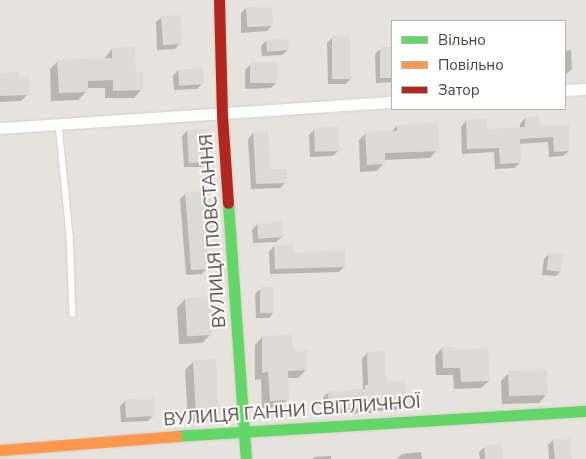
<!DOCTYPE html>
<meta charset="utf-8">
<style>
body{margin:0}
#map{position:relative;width:586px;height:459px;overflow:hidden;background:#f3f1ee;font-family:"Nunito Sans",sans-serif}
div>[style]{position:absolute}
.residential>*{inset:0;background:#e6e3dd}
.shadow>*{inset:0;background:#0003}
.building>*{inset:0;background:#dcdad7;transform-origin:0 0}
.roads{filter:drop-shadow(0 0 1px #d1cfcc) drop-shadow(0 0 1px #d1cfcc)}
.lane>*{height:5.5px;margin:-2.75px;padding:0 2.75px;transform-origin:2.75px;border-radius:2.75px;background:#fdfdfc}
.street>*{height:11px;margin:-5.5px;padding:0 5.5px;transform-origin:5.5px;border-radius:5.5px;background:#fdfdfc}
.fast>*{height:11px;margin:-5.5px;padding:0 5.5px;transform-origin:5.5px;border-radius:5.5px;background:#63d668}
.slow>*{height:11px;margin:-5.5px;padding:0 5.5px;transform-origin:5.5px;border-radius:5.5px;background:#ff974d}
.jam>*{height:11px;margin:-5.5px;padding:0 5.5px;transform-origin:5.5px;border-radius:5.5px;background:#b3261e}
span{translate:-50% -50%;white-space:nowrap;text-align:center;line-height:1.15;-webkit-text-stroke:4px #fff;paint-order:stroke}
.street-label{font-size:18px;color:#49433a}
.legend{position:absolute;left:391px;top:20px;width:175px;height:90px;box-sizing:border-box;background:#fff;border:1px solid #b6b4b0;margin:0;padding:6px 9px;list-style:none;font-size:15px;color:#49433a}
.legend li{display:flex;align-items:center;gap:10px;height:25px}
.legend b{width:25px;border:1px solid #b6b4b0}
</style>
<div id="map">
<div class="residential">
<div style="clip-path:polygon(evenodd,0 0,586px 0,586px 459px,0 459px,0 0,392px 21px,565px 21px,565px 109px,392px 109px,392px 21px)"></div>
</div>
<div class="shadow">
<div style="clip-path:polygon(246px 8px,272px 26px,267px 31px,241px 33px,241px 13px)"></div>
<div style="clip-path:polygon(162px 17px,180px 43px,175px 49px,157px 50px,156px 22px)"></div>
<div style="clip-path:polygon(332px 38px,351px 78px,346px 84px,328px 84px,327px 43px)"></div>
<div style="clip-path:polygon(267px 40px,288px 50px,282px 55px,262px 56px,261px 46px)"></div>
<div style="clip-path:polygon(392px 48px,392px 82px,376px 83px,375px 54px,380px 49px)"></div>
<div style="clip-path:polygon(112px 49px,135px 74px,142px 89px,134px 98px,105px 98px,105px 88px,87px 88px,87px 91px,78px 100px,51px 101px,50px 69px,58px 61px,104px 59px)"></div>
<div style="clip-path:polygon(571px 50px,572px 69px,565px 75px,565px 51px)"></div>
<div style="clip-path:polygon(250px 65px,276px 83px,271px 88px,245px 89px,245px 70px)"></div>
<div style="clip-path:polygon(178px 70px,202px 84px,197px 89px,174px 90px,173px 76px)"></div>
<div style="clip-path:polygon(0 74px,18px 78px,28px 94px,21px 101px,0 102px)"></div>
<div style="clip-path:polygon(525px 118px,539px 127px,568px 126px,569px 151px,563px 156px,549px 157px,548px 142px,519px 144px,520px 163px,514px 168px,495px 169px,494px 152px,462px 154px,461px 127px,466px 121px,486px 130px,520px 128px,520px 124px)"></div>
<div style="clip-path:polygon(397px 126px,437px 150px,430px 158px,384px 160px,384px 163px,377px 171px,360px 172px,359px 140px,366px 133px,391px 132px)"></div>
<div style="clip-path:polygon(314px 130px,339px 150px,333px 156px,310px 157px,309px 135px)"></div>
<div style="clip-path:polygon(187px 131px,207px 161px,202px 167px,184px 167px,182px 136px)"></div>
<div style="clip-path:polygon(253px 133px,268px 171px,286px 182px,280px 188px,251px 189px,248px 139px)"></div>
<div style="clip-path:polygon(185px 194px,211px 230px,206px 235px,207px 268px,202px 274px,186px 275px,180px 199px)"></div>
<div style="clip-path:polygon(258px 224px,282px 237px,276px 242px,253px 243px,252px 229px)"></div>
<div style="clip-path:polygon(274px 246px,293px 254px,344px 267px,339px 272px,270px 274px,269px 252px)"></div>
<div style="clip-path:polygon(549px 254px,561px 271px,556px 276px,542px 275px,544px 259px)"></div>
<div style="clip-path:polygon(261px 288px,274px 312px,269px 318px,256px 318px,255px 294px)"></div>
<div style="clip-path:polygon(185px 299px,211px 334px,202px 343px,179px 344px,177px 308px)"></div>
<div style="clip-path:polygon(262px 337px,292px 352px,306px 370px,298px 378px,287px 378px,288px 399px,280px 407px,262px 408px,261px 379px,255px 380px,255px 345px)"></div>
<div style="clip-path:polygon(442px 348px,454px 351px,489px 381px,481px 388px,454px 389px,453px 375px,436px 375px,435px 356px)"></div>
<div style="clip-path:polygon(367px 353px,385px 383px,405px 404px,399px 410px,377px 411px,375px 413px,324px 414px,323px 397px,329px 392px,363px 389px,362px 359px)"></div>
<div style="clip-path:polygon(193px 362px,218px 412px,210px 421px,188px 422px,185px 370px)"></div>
<div style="clip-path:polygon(509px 373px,547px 394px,539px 403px,502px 404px,501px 381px)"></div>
<div style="clip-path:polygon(125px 401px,154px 415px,148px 421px,121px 422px,120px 406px)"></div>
<div style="clip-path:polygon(553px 440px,570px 459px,549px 459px,548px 445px)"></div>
<div style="clip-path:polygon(485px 447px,501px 459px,480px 459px,479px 452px)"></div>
<div style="clip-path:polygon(421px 452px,422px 459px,397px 459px,402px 454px)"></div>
<div style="clip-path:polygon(331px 456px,331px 459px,313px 459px,314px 457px)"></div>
</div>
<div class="building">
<div style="left:272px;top:6px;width:20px;height:26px;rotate:87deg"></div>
<div style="left:180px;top:15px;width:29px;height:19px;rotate:86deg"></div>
<div style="left:332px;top:36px;width:18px;height:43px"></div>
<div style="left:288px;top:38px;width:12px;height:22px;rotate:85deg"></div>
<div style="clip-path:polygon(135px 47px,136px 72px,143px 72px,143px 90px,113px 91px,113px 80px,88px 81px,88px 92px,59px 93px,57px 60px,112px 58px,112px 48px)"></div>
<div style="left:392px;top:47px;width:31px;height:12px;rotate:90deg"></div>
<div style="left:277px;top:62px;width:21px;height:27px;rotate:90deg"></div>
<div style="left:203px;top:68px;width:16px;height:25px;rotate:86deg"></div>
<div style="clip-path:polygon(19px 72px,19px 77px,29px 77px,29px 95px,0 96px,0 73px)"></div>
<div style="clip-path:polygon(539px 116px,540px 126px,569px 125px,570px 151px,554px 152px,553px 137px,520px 139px,521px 163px,500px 164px,499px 148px,467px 149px,466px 120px,486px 119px,487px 129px,525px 127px,525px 117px)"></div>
<div style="clip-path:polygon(438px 123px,439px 151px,385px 153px,385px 164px,367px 165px,365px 132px,397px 131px,397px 125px)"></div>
<div style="left:339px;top:127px;width:24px;height:25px;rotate:88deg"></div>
<div style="left:207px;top:129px;width:33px;height:20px;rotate:87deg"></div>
<div style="clip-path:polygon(268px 131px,270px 169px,287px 169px,287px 183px,256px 184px,253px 132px)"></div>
<div style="clip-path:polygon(210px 191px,212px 230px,207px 231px,209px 269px,191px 270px,185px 192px)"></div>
<div style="left:282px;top:221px;width:16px;height:25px;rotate:86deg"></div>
<div style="clip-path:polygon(294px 244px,294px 253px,345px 250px,345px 267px,275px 269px,274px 245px)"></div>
<div style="left:549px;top:252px;width:15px;height:18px;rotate:8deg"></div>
<div style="left:260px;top:287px;width:14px;height:26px"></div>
<div style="left:210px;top:297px;width:38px;height:25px;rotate:87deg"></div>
<div style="clip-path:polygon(292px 335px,293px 351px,307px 350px,307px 370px,288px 371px,289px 400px,270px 401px,268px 372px,262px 373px,262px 336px)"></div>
<div style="clip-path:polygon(442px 347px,455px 347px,455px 350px,488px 348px,490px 381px,461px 382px,460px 368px,443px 368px)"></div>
<div style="clip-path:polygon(385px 351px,386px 382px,405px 381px,406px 405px,381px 406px,381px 408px,329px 409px,328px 391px,365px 389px,365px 385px,368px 385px,367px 352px)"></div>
<div style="left:216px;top:359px;width:54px;height:23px;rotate:87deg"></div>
<div style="left:547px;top:370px;width:25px;height:39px;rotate:88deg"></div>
<div style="left:154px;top:398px;width:18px;height:29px;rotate:87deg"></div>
<div style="left:570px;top:438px;width:21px;height:17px;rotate:85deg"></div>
<div style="left:502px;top:444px;width:15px;height:18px;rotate:86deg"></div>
</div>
<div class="roads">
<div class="lane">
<div style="left:59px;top:125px;width:112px;rotate:84.3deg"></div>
<div style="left:70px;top:236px;width:78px;rotate:87.8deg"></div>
</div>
<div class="street">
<div style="left:565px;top:90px;width:21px;rotate:-3deg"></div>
<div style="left:0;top:128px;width:393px;rotate:-3.8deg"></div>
</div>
<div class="fast">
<div style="left:228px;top:203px;width:257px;rotate:86deg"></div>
<div style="left:176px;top:436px;width:411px;rotate:-3.5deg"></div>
</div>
<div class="slow">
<div style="left:0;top:450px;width:177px;rotate:-4.5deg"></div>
</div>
<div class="jam">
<div style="left:219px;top:0;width:115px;rotate:88.5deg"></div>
<div style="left:222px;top:115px;width:88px;rotate:86.1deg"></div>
</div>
</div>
<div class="street-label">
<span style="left:213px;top:231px;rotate:-94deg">ВУЛИЦЯ ПОВСТАННЯ</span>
<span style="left:292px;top:411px;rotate:-4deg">ВУЛИЦЯ ГАННИ СВІТЛИЧНОЇ</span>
</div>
<ul class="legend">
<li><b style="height:6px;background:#63d668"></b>Вільно</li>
<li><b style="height:6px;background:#ff974d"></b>Повільно</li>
<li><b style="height:6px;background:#b3261e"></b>Затор</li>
</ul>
</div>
